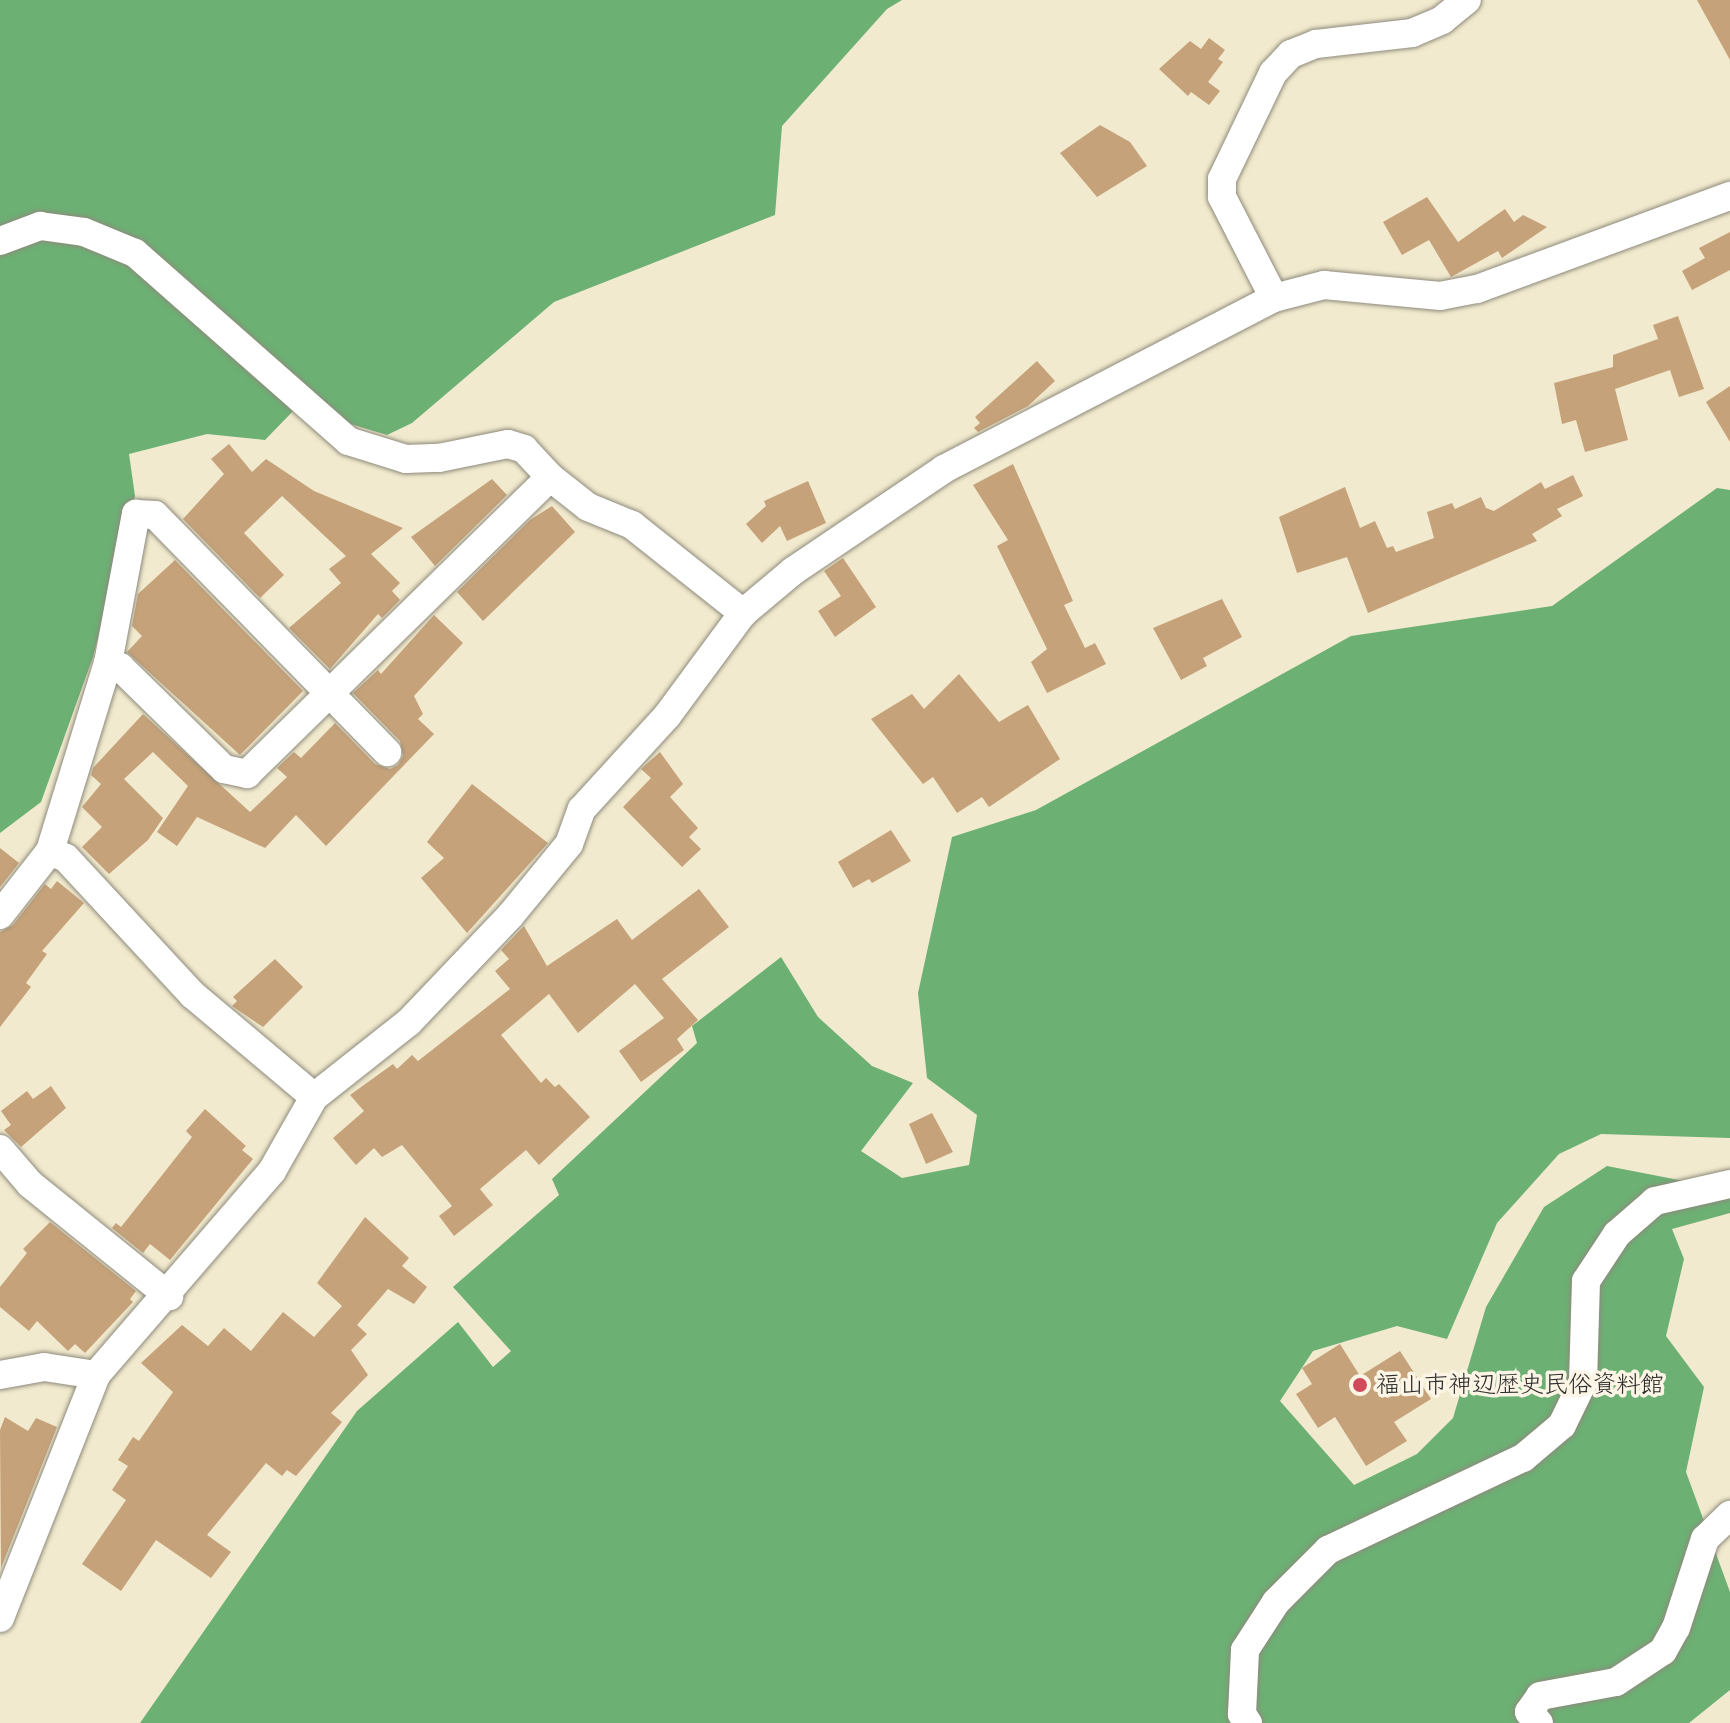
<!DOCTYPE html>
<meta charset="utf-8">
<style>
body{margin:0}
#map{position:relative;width:1730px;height:1723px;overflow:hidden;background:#f1eace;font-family:"Balsamiq Sans","Klee One",sans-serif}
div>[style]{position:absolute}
.forest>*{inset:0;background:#6cb074}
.building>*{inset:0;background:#c6a27a}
.roads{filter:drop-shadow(0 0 2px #8e8a7c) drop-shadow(0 0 2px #8e8a7c)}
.minor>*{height:28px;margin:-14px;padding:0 14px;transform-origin:14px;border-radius:14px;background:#fff}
.dots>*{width:22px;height:22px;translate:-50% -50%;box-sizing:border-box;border:4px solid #fcf5e5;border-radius:50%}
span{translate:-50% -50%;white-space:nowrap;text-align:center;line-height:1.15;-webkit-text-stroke:7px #fcf5e5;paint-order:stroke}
.poi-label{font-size:24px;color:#2b2b2b}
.left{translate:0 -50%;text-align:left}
</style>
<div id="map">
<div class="forest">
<div style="clip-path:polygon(0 0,902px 0,887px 9px,782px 126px,775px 215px,554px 302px,412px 423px,387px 435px,347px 423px,136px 248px,0 234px)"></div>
<div style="clip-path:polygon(40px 232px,131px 258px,297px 407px,265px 440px,207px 434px,129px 454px,135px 496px,93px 657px,41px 802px,0 833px,0 248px)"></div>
<div style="clip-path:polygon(1717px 488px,1730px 490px,1730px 1138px,1601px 1134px,1559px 1154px,1497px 1223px,1447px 1339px,1397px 1326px,1313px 1351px,1280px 1401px,1354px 1485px,1417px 1454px,1453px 1418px,1486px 1307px,1544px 1207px,1607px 1166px,1730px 1190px,1730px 1213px,1672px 1229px,1684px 1259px,1666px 1336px,1704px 1387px,1686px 1472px,1730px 1592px,1730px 1690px,1689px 1723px,140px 1723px,357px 1411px,458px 1322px,493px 1367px,511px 1351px,453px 1287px,559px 1195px,552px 1179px,697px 1043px,692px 1026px,781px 957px,818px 1017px,872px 1066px,913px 1083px,861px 1151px,902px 1178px,969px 1165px,977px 1115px,927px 1078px,918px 993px,952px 837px,1036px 810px,1351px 636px,1552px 606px)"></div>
</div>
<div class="building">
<div style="clip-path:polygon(1697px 0,1730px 0,1730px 60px)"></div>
<div style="clip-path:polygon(1209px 38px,1225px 50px,1218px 59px,1223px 62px,1208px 82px,1220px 91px,1209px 105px,1191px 92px,1188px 96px,1159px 69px,1190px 41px,1201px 49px)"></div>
<div style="clip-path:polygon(1100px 125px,1130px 142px,1147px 166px,1097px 197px,1060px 153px)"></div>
<div style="clip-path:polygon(1427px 197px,1458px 242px,1505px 209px,1514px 222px,1523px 215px,1547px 227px,1502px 258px,1498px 251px,1451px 277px,1429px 240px,1402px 255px,1383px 222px)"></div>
<div style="clip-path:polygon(1730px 232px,1730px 270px,1692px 290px,1682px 271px,1705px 258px,1699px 248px)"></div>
<div style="clip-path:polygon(1678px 316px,1704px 389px,1679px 397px,1670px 370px,1615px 389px,1628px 440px,1585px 452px,1576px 420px,1562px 424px,1554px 383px,1613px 367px,1613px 355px,1658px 339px,1653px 325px)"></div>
<div style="clip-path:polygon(1037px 361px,1055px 381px,1028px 406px,978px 432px,974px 428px,980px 423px,975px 417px)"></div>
<div style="clip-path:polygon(1730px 386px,1730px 442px,1706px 402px)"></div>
<div style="clip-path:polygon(229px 444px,252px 472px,266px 459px,314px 491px,403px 528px,371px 554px,400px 583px,392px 591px,400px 600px,382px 618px,378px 614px,330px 669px,289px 628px,341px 583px,329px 569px,346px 556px,282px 496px,244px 533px,284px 575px,260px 598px,183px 519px,224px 474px,211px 459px)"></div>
<div style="clip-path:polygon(1013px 464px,1073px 601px,1064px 605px,1085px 648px,1095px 643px,1106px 664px,1047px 693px,1031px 662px,1047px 649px,997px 546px,1008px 540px,973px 485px)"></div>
<div style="clip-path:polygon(1573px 475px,1583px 496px,1557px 509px,1562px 516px,1532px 534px,1537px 541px,1368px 613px,1347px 557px,1297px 573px,1279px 517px,1345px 487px,1360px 528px,1375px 521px,1387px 548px,1393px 546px,1396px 552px,1434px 538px,1427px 512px,1452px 503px,1455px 509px,1481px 497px,1486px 508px,1494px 511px,1541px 482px,1545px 489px)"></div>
<div style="clip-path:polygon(492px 479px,507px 495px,435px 566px,411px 537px)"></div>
<div style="clip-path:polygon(808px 481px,826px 523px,787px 541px,780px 526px,762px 543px,746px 524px,766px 506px,764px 501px)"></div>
<div style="clip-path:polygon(552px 506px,575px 532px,483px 621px,457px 592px,530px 520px)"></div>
<div style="clip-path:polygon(843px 558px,876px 607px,835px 637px,818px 611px,841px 596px,824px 571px)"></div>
<div style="clip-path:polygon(175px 560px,303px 691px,240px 755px,127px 652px,142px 636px,132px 626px,138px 594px)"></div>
<div style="clip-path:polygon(1222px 599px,1242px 637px,1203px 658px,1207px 666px,1181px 680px,1153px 628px)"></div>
<div style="clip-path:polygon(434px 615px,463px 643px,414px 696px,423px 714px,418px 719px,434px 734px,326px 846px,296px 815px,265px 848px,197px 817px,177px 846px,157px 832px,188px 786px,153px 752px,124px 779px,163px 818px,148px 840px,109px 874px,82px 847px,102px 827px,82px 807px,101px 784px,91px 775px,93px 768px,143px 714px,250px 812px,287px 777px,277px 768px,294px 752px,301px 758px,335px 723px,375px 764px,390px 769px,398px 765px,403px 756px,400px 741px,353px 693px,378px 670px,381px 674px)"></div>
<div style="clip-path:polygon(959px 674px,999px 722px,1028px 705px,1060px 759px,989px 807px,982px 797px,957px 813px,933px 777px,923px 784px,871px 719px,912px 694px,924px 709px)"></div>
<div style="clip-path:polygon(660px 752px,683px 784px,670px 797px,698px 828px,689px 837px,701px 849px,682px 867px,623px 807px,651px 778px,641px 769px)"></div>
<div style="clip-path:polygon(472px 784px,548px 843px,467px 933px,421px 878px,444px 858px,427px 842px)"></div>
<div style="clip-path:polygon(891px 830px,911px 861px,872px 883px,869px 879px,853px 888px,838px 862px)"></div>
<div style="clip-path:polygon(0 848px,19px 863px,0 887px)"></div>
<div style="clip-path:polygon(57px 881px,84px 903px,42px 951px,47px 954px,26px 983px,31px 987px,0 1027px,0 932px,13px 925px,45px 884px,51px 889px)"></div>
<div style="clip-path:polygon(699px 889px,729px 927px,662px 979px,698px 1020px,677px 1039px,684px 1050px,641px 1082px,619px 1051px,664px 1018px,635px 984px,578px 1033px,549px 994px,501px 1035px,541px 1083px,546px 1078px,555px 1087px,559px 1084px,590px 1117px,539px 1165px,526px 1150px,480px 1189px,493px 1205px,454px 1236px,439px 1216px,452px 1206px,402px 1145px,382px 1157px,374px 1148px,356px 1165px,333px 1138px,364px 1111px,350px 1095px,393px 1064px,397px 1069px,412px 1055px,418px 1061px,510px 989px,495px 971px,509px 959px,501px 950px,524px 926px,547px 966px,617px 919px,632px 940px)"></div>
<div style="clip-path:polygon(275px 959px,303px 987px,263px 1027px,232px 1006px,237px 1001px,233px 997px)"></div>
<div style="clip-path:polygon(51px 1086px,66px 1108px,21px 1147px,4px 1130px,11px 1125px,1px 1111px,27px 1091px,33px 1099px)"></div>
<div style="clip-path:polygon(205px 1109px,246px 1146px,242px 1150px,253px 1159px,170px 1260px,150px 1244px,143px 1253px,112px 1228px,116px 1223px,121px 1227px,148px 1193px,192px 1137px,186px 1131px)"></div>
<div style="clip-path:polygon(932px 1113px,953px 1152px,926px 1164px,909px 1124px)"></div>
<div style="clip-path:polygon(365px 1217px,409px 1258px,402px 1266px,427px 1287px,414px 1304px,388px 1289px,357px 1325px,367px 1334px,351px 1350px,368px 1375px,331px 1413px,342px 1422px,296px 1476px,287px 1470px,282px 1476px,266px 1463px,207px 1535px,231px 1552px,211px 1578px,156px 1540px,121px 1591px,82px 1564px,126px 1500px,112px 1490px,128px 1466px,118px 1460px,133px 1437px,139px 1441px,173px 1392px,141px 1363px,182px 1325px,208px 1346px,224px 1328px,251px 1351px,283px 1312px,314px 1337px,342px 1306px,317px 1283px)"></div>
<div style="clip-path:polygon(50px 1222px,136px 1291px,130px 1299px,133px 1302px,85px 1353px,75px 1344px,68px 1351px,37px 1321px,29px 1331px,0 1307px,0 1287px,27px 1253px,23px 1249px)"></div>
<div style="clip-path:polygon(1340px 1344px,1360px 1376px,1400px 1351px,1431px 1399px,1394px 1422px,1407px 1441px,1366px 1466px,1335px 1417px,1318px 1428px,1296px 1394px,1312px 1384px,1302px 1368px)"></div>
<div style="clip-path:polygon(5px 1417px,28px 1431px,36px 1418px,57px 1427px,1px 1568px,0 1430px)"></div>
</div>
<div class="roads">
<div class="minor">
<div style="left:0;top:241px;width:43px;rotate:-20.6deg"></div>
<div style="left:40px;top:226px;width:44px;rotate:7.8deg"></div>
<div style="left:84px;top:232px;width:55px;rotate:22.4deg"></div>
<div style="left:135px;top:253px;width:284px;rotate:41.4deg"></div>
<div style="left:348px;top:441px;width:61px;rotate:17.2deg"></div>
<div style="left:406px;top:459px;width:33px;rotate:-2deg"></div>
<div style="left:439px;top:458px;width:70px;rotate:-11.5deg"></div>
<div style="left:508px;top:444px;width:17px;rotate:17deg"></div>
<div style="left:524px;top:449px;width:38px;rotate:47deg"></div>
<div style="left:550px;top:477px;width:48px;rotate:38.3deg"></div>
<div style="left:588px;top:507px;width:48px;rotate:22.2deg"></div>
<div style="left:632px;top:525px;width:142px;rotate:38.4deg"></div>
<div style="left:1274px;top:298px;width:114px;rotate:-117.2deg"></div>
<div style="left:1222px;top:197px;width:18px;rotate:-90deg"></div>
<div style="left:1222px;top:179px;width:118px;rotate:-64.3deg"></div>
<div style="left:1273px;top:73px;width:26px;rotate:-47deg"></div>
<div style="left:1291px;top:54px;width:27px;rotate:-22deg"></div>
<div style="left:1316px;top:44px;width:97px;rotate:-6.5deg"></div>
<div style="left:1412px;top:33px;width:33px;rotate:-23deg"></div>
<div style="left:1442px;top:20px;width:32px;rotate:-39deg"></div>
<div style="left:108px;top:663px;width:13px;rotate:18deg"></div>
<div style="left:120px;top:667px;width:146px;rotate:44.4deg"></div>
<div style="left:224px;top:769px;width:24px;rotate:12deg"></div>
<div style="left:247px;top:774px;width:424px;rotate:-44.4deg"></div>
<div style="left:50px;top:851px;width:17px;rotate:24deg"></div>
<div style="left:66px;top:858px;width:187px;rotate:47.2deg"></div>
<div style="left:193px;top:995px;width:158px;rotate:40.1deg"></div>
<div style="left:0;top:915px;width:81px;rotate:-52deg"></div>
<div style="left:50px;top:851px;width:197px;rotate:-72.9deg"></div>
<div style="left:108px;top:663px;width:152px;rotate:-79.4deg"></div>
<div style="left:136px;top:514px;width:19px;rotate:3deg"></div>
<div style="left:155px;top:515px;width:332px;rotate:45.6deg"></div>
<div style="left:0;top:1149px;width:46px;rotate:49.4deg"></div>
<div style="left:30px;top:1184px;width:179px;rotate:38.9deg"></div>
<div style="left:0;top:1375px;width:45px;rotate:-10.3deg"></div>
<div style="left:44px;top:1367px;width:53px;rotate:8.7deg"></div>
<div style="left:96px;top:1375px;width:269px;rotate:-49.2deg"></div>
<div style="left:272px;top:1171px;width:85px;rotate:-60.4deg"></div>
<div style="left:314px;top:1097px;width:121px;rotate:-38.3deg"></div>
<div style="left:409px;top:1022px;width:146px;rotate:-46.4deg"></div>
<div style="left:510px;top:916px;width:93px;rotate:-50.7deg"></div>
<div style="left:569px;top:844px;width:37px;rotate:-70deg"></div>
<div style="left:582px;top:809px;width:126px;rotate:-47.6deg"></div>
<div style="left:667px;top:716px;width:128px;rotate:-53.6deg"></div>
<div style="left:743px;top:613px;width:65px;rotate:-40deg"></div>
<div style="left:793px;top:571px;width:182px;rotate:-34deg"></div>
<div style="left:944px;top:469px;width:372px;rotate:-27.4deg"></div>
<div style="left:1274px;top:298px;width:52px;rotate:-14.6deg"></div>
<div style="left:1324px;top:285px;width:117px;rotate:5.4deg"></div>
<div style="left:1440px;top:296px;width:38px;rotate:-11deg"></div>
<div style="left:1477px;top:289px;width:270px;rotate:-20.2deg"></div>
<div style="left:0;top:1618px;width:261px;rotate:-68.4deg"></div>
<div style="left:1248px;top:1723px;width:11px;rotate:-124deg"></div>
<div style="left:1242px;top:1714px;width:64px;rotate:-87.3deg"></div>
<div style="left:1245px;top:1650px;width:57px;rotate:-57.1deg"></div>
<div style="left:1276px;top:1602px;width:74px;rotate:-45deg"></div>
<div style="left:1328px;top:1550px;width:216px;rotate:-25.3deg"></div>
<div style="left:1523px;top:1458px;width:51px;rotate:-40.2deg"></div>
<div style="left:1562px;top:1425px;width:48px;rotate:-64deg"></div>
<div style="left:1583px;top:1382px;width:101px;rotate:-88.3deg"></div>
<div style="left:1586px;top:1281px;width:56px;rotate:-56.6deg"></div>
<div style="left:1617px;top:1234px;width:50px;rotate:-41deg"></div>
<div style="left:1655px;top:1201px;width:77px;rotate:-12.8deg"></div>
<div style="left:1539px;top:1723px;width:15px;rotate:-132deg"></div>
<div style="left:1529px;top:1712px;width:19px;rotate:-55deg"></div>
<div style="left:1540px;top:1696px;width:77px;rotate:-10.4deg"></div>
<div style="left:1616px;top:1682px;width:56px;rotate:-33.4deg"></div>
<div style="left:1663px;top:1651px;width:26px;rotate:-61deg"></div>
<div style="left:1676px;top:1628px;width:94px;rotate:-72deg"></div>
<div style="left:1705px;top:1539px;width:35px;rotate:-44deg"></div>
</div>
</div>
<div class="dots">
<div style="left:1360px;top:1385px;background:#d1495b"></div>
</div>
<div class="poi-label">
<span class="left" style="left:1376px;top:1385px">福山市神辺歴史民俗資料館</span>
</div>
</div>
